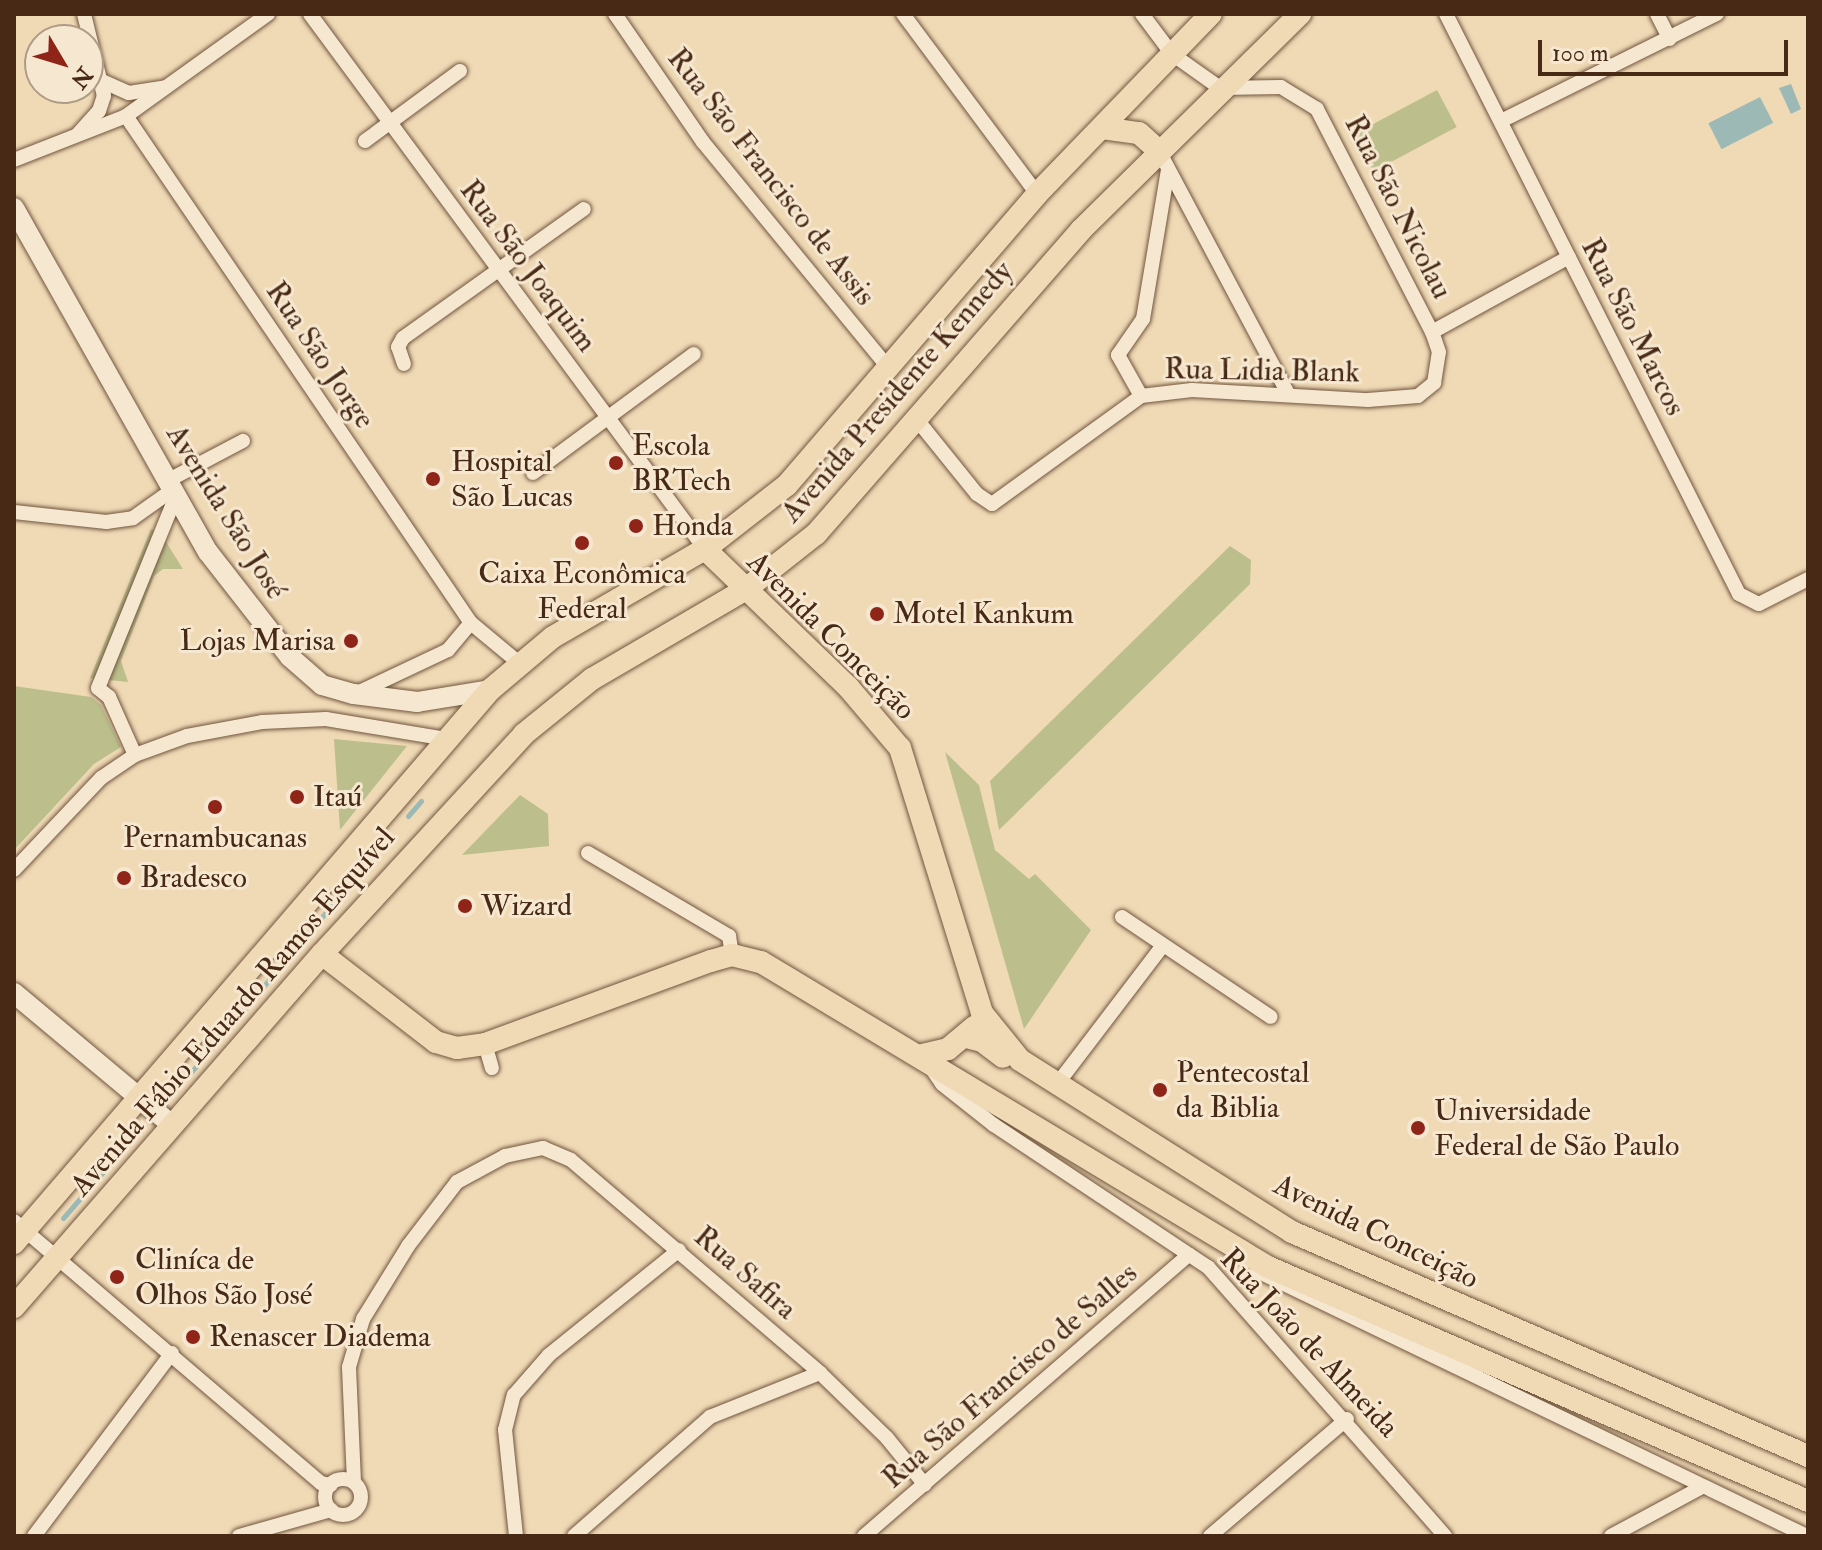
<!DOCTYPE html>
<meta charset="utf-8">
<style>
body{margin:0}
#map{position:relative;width:1822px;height:1550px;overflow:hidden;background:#f0dab6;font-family:"IM FELL Double Pica",serif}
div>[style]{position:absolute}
.green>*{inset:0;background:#bcbf8c;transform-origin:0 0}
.water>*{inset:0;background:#9cb9b5;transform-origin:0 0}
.stream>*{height:5px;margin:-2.5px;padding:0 2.5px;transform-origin:2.5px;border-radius:2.5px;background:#9cb9b5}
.roads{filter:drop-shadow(0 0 2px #71553e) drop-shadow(0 0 2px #71553e)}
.street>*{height:14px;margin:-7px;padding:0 7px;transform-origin:7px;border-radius:7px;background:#f5e7d0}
.street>.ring{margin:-7px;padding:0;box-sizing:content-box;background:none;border:14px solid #f5e7d0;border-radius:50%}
.secondary>*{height:20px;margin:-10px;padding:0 10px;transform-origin:10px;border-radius:10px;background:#f5e7d0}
.primary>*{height:22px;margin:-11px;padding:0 11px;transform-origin:11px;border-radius:11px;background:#f0dab6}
.dots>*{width:22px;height:22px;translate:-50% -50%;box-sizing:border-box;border:4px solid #f5e7d0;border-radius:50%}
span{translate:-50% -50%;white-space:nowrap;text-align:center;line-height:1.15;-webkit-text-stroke:6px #f5e7d0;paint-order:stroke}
.street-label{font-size:30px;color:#472916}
.poi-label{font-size:30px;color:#472916}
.left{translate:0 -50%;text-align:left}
.right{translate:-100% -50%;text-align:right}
.frame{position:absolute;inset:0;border:16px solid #472916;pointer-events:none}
.north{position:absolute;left:24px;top:24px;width:80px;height:80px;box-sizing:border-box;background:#f5e7d0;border:2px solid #af9b86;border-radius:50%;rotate:128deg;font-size:22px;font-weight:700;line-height:32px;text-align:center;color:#472916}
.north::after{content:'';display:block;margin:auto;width:28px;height:36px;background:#8f2418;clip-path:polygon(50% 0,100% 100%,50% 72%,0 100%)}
.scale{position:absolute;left:1538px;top:40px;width:250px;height:36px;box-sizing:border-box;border:4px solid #472916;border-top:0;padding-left:10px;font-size:24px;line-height:28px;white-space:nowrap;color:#472916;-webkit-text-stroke:6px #f5e7d0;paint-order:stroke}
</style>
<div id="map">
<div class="green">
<div style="left:1437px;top:90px;width:42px;height:94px;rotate:62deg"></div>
<div style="clip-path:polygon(151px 529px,161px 534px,183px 569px,163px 569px,154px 576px,121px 661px,128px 682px,90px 678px)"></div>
<div style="clip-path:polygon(1230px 546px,1251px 560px,1250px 584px,999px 830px,990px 781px)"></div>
<div style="clip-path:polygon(14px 686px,91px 697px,101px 705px,121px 747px,94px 764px,14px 850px)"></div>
<div style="clip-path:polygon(334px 739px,407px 746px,340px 830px)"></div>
<div style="clip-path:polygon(945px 752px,979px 785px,995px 850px,1029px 879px,1035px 874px,1091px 930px,1024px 1029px)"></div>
<div style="clip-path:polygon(520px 795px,548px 814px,549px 846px,462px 855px)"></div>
</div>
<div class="water">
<div style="clip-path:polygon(1791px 84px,1801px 109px,1791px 114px,1779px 88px)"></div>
<div style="left:1760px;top:97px;width:29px;height:58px;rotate:63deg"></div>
</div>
<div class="stream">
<div style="left:408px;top:816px;width:20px;rotate:-49deg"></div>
<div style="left:187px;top:1077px;width:282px;rotate:-49.9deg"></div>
<div style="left:63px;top:1218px;width:111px;rotate:-49deg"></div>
</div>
<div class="roads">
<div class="street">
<div style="left:310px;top:14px;width:665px;rotate:53.56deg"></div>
<div style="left:615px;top:14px;width:155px;rotate:55.5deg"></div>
<div style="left:703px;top:142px;width:295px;rotate:50.6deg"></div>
<div style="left:903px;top:14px;width:224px;rotate:53.3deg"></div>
<div style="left:1446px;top:14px;width:650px;rotate:63.2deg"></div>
<div style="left:1739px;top:594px;width:22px;rotate:27deg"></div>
<div style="left:1759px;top:604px;width:55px;rotate:-27deg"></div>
<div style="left:1657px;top:14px;width:28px;rotate:63deg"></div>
<div style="left:104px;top:82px;width:27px;rotate:24deg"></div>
<div style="left:129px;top:93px;width:36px;rotate:-9deg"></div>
<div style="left:126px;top:116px;width:613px;rotate:55.77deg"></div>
<div style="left:471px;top:623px;width:62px;rotate:39.8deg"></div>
<div style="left:1503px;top:120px;width:239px;rotate:-26.4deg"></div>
<div style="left:78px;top:134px;width:31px;rotate:-48deg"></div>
<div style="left:99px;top:111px;width:16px;rotate:-72deg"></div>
<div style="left:104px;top:96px;width:84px;rotate:-103.7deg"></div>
<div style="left:365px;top:141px;width:118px;rotate:-36.4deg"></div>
<div style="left:1159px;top:151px;width:273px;rotate:62deg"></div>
<div style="left:14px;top:160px;width:120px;rotate:-21.4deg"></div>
<div style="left:126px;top:116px;width:175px;rotate:-35.7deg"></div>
<div style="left:1432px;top:332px;width:156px;rotate:-28.7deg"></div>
<div style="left:404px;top:364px;width:18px;rotate:-109deg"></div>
<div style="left:398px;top:347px;width:10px;rotate:-61deg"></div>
<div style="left:403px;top:338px;width:222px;rotate:-35.5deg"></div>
<div style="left:1141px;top:396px;width:47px;rotate:-119.3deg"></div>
<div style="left:1118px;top:355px;width:44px;rotate:-55.2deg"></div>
<div style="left:1143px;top:319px;width:152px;rotate:-80.5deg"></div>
<div style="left:918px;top:421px;width:94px;rotate:51.1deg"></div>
<div style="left:977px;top:494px;width:18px;rotate:34deg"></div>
<div style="left:992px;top:504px;width:184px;rotate:-35.9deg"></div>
<div style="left:1141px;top:396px;width:51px;rotate:-6.7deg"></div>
<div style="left:1192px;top:390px;width:176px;rotate:3.3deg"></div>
<div style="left:1368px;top:400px;width:50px;rotate:-4.6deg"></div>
<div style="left:1418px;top:396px;width:21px;rotate:-39deg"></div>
<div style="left:1434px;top:383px;width:31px;rotate:-81deg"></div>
<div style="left:1439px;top:352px;width:21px;rotate:-109deg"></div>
<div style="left:1432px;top:332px;width:251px;rotate:-117.3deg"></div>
<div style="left:1317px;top:109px;width:42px;rotate:-148.6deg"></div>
<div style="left:1281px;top:87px;width:61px;rotate:179.1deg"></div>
<div style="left:1220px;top:88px;width:59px;rotate:-144.7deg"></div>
<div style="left:1172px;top:54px;width:50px;rotate:-126.9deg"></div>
<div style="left:533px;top:473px;width:200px;rotate:-36.5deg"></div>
<div style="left:167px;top:481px;width:86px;rotate:-27.8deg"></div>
<div style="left:14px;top:512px;width:93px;rotate:6.2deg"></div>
<div style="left:106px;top:522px;width:27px;rotate:-8deg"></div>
<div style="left:133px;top:518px;width:47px;rotate:-35.4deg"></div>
<div style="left:355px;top:694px;width:103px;rotate:-25.3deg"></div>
<div style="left:448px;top:650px;width:35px;rotate:-50deg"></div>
<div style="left:135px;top:755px;width:64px;rotate:-114.1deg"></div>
<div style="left:109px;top:697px;width:14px;rotate:-141deg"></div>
<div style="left:98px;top:688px;width:205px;rotate:-67.9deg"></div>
<div style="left:588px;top:853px;width:164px;rotate:30.5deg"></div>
<div style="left:729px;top:936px;width:19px;rotate:81deg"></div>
<div style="left:14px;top:870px;width:127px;rotate:-46.6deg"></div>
<div style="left:101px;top:778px;width:41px;rotate:-34.1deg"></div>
<div style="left:135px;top:755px;width:55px;rotate:-20.1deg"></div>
<div style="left:187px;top:736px;width:76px;rotate:-10.6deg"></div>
<div style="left:262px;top:722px;width:64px;rotate:-2.7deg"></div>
<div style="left:326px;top:719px;width:123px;rotate:9.4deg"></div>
<div style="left:1122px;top:917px;width:179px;rotate:33.9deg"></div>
<div style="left:485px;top:1044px;width:25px;rotate:74deg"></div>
<div style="left:932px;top:1069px;width:18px;rotate:56deg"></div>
<div style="left:942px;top:1084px;width:66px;rotate:38.3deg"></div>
<div style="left:994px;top:1125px;width:257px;rotate:33.6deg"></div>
<div style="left:1208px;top:1267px;width:359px;rotate:48.6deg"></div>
<div style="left:1058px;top:1083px;width:173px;rotate:-52.7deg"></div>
<div style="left:14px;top:1221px;width:404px;rotate:40.5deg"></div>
<div style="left:321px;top:1483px;width:10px;rotate:11deg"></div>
<div style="left:1257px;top:1271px;width:611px;rotate:25.73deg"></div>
<div class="ring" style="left:325px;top:1479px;width:22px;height:22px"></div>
<div style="left:354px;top:1482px;width:115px;rotate:-92.5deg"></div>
<div style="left:349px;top:1367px;width:50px;rotate:-73.7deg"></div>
<div style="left:363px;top:1319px;width:86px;rotate:-58.3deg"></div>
<div style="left:408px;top:1246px;width:81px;rotate:-52.6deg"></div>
<div style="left:457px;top:1182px;width:55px;rotate:-28.4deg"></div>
<div style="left:505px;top:1156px;width:39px;rotate:-12deg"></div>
<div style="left:543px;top:1148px;width:30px;rotate:23deg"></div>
<div style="left:571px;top:1160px;width:328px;rotate:40.5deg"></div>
<div style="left:820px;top:1373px;width:93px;rotate:44.1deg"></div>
<div style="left:887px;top:1438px;width:60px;rotate:51deg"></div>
<div style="left:34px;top:1536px;width:229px;rotate:-53deg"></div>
<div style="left:239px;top:1536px;width:96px;rotate:-15.8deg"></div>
<div style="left:516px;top:1536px;width:107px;rotate:-95.9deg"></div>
<div style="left:505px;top:1430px;width:36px;rotate:-76deg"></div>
<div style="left:514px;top:1395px;width:53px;rotate:-48.8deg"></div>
<div style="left:549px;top:1355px;width:167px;rotate:-38.9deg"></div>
<div style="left:574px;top:1536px;width:181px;rotate:-41.2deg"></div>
<div style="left:710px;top:1417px;width:118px;rotate:-21.8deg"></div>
<div style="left:864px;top:1536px;width:430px;rotate:-40.9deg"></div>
<div style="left:1210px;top:1536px;width:180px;rotate:-40.5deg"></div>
<div style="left:1611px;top:1536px;width:103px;rotate:-28.3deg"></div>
</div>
<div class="secondary">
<div style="left:14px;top:208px;width:395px;rotate:60.6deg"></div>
<div style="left:208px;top:552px;width:133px;rotate:52deg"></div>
<div style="left:290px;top:657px;width:43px;rotate:41.2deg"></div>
<div style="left:322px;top:685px;width:33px;rotate:16deg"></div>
<div style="left:354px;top:694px;width:64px;rotate:7.2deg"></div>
<div style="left:417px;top:702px;width:74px;rotate:-9.3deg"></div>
<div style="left:14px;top:993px;width:206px;rotate:39.9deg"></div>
</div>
<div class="primary">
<div style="left:1102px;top:128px;width:37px;rotate:8deg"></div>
<div style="left:1139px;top:133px;width:27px;rotate:42deg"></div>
<div style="left:705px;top:549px;width:199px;rotate:44deg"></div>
<div style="left:848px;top:687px;width:80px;rotate:49.6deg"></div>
<div style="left:900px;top:748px;width:277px;rotate:72.8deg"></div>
<div style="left:982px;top:1013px;width:60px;rotate:51deg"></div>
<div style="left:1020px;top:1060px;width:322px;rotate:32.3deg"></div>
<div style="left:1292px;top:1232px;width:563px;rotate:23.47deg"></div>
<div style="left:322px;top:954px;width:144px;rotate:37.7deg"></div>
<div style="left:436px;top:1042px;width:22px;rotate:16deg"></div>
<div style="left:457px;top:1048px;width:28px;rotate:-8deg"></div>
<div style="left:485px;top:1044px;width:241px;rotate:-20.2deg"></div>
<div style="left:711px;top:961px;width:22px;rotate:-16deg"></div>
<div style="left:732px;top:955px;width:30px;rotate:14deg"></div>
<div style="left:761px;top:962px;width:592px;rotate:31.03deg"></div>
<div style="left:1268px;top:1267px;width:589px;rotate:23.43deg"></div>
<div style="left:967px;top:1037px;width:16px;rotate:15deg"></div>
<div style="left:982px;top:1041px;width:26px;rotate:37deg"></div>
<div style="left:918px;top:1056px;width:31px;rotate:-13deg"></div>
<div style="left:948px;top:1049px;width:35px;rotate:-40deg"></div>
<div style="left:14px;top:1243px;width:730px;rotate:-49.28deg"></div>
<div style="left:490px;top:690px;width:82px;rotate:-40.1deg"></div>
<div style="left:553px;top:637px;width:176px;rotate:-30.1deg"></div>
<div style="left:705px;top:549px;width:104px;rotate:-38deg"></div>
<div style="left:787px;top:485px;width:384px;rotate:-49.3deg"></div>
<div style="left:1037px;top:194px;width:250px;rotate:-46deg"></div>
<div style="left:14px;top:1307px;width:468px;rotate:-48.9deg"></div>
<div style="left:322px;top:954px;width:299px;rotate:-47.4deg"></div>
<div style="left:524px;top:734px;width:87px;rotate:-39deg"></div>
<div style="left:592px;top:679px;width:178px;rotate:-30.3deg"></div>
<div style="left:746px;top:589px;width:89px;rotate:-38.2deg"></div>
<div style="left:816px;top:534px;width:403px;rotate:-48.9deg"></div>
<div style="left:1081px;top:230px;width:308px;rotate:-44.6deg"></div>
</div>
</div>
<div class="dots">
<div style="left:616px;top:463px;background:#8f2418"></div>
<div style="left:433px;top:479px;background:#8f2418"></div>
<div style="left:636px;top:526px;background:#8f2418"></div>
<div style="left:582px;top:543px;background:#8f2418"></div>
<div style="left:877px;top:614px;background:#8f2418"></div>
<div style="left:351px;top:641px;background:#8f2418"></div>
<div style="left:297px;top:797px;background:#8f2418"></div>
<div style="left:215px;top:807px;background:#8f2418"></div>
<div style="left:124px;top:878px;background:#8f2418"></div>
<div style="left:465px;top:906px;background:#8f2418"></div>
<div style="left:1160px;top:1090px;background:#8f2418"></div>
<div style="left:1418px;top:1128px;background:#8f2418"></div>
<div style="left:117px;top:1277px;background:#8f2418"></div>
<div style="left:193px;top:1337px;background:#8f2418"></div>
</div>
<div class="street-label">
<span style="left:771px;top:177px;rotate:52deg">Rua São Francisco de Assis</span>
<span style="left:1398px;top:207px;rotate:63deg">Rua São Nicolau</span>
<span style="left:528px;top:266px;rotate:53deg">Rua São Joaquim</span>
<span style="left:1633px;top:327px;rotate:63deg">Rua São Marcos</span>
<span style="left:320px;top:355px;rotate:56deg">Rua São Jorge</span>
<span style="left:1262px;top:371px;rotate:1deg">Rua Lidia Blank</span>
<span style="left:897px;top:392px;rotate:-49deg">Avenida Presidente Kennedy</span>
<span style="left:226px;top:512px;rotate:58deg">Avenida São José</span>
<span style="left:831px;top:636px;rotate:45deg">Avenida Conceição</span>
<span style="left:233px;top:1012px;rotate:-49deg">Avenida Fábio Eduardo Ramos Esquível</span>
<span style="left:1376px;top:1232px;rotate:26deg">Avenida Conceição</span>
<span style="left:745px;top:1273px;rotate:41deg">Rua Safira</span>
<span style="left:1309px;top:1343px;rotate:47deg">Rua João de Almeida</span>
<span style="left:1010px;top:1376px;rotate:-41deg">Rua São Francisco de Salles</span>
</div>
<div class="poi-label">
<span class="left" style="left:632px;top:463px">Escola<br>BRTech</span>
<span class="left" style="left:451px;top:479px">Hospital<br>São Lucas</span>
<span class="left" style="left:652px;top:526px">Honda</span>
<span style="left:582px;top:591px">Caixa Econômica<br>Federal</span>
<span class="left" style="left:893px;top:614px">Motel Kankum</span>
<span class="right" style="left:335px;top:641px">Lojas Marisa</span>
<span class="left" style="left:313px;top:797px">Itaú</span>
<span style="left:215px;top:838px">Pernambucanas</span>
<span class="left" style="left:140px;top:878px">Bradesco</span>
<span class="left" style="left:481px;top:906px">Wizard</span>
<span class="left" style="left:1176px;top:1090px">Pentecostal<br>da Biblia</span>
<span class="left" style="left:1434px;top:1128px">Universidade<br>Federal de São Paulo</span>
<span class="left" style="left:135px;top:1277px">Cliníca de<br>Olhos São José</span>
<span class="left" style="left:209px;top:1337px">Renascer Diadema</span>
</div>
<div class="frame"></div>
<div class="north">N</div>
<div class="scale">100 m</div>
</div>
